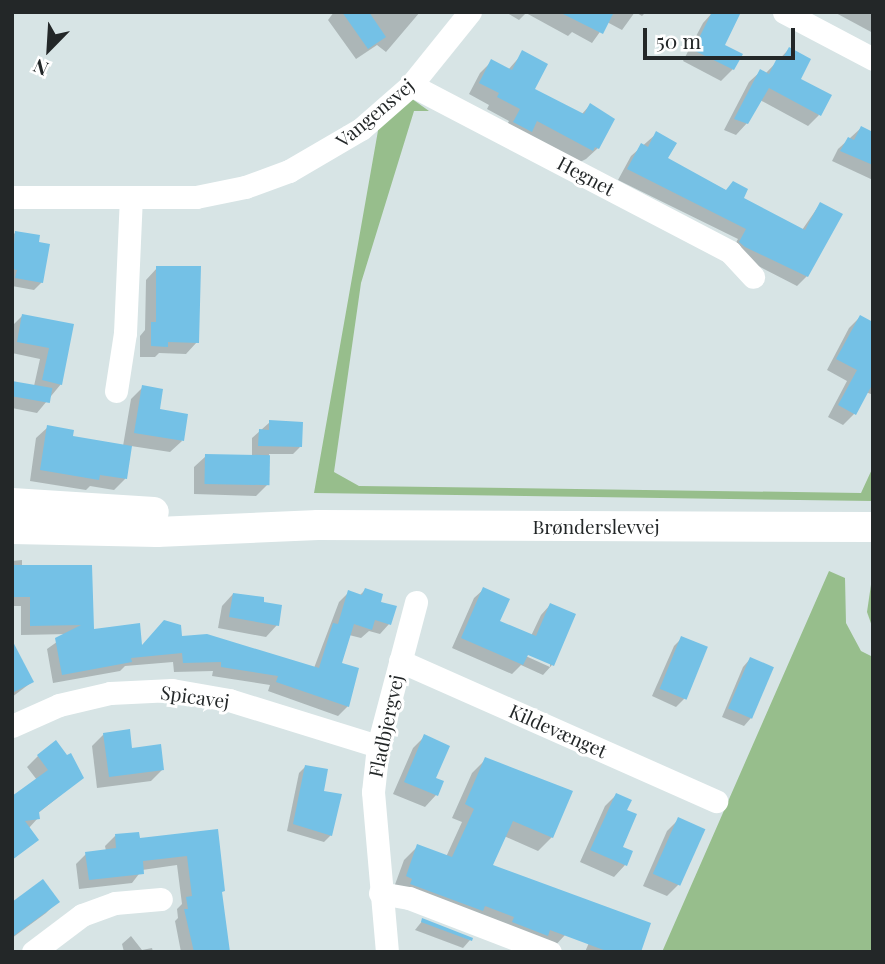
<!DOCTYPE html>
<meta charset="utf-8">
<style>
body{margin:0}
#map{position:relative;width:885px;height:964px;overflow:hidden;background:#d7e4e5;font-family:"Playfair Display",serif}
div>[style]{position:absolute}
.green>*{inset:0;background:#97be8c}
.shadow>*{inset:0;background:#0003}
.building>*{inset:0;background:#74c1e6;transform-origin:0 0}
.minor>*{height:23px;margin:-11.5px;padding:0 11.5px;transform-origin:11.5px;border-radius:11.5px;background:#fff}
.major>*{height:30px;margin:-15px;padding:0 15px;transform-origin:15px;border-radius:15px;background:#fff}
span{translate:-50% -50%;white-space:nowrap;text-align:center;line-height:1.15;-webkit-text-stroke:6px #fff;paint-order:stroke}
.street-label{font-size:19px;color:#232728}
.frame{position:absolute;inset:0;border:14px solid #232728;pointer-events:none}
.north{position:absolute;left:14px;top:14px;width:70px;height:70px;-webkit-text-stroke:5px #fff;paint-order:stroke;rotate:204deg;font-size:19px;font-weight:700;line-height:28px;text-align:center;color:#232728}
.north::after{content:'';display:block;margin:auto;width:24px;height:32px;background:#232728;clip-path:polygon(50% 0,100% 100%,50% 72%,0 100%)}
.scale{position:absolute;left:643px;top:28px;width:152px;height:32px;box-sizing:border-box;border:4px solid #232728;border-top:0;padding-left:9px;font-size:21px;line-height:24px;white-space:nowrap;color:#232728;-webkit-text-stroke:5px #fff;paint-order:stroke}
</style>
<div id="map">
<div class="green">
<div style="clip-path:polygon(408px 96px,429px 111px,414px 111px,361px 283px,334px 472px,359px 486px,861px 493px,873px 467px,873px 501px,314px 493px,379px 125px)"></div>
<div style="clip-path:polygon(829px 571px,845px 578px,846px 623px,861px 651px,873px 657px,873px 952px,662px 952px)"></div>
<div style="clip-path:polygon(873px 571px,873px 629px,867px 612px)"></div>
</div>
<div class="shadow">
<div style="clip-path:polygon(334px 12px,420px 12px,386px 52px,377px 45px,356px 59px,328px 20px)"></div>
<div style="clip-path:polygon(635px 12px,622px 30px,607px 22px,592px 43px,572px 32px,568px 36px,526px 13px,519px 20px,507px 13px,646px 12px,642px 16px)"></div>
<div style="clip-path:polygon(713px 12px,733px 69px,721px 81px,683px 61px,703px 23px)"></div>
<div style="clip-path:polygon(834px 12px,873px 12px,873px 33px)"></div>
<div style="clip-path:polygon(789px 49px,799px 80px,819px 115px,808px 126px,760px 100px,747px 123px,736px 135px,724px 130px,749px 82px,761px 71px,765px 74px)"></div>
<div style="clip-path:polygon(523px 53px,533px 89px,581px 115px,590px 105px,613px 119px,598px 148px,586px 159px,580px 162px,502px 134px,509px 121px,487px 109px,489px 105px,469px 94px,480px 73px,492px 61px,508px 70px)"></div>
<div style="clip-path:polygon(861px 128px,873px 134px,873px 180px,832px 161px,838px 149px)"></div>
<div style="clip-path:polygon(656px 134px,666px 159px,802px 230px,820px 204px,807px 276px,797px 286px,731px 252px,738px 239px,618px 180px,631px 156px)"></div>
<div style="clip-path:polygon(15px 233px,42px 282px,34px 290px,12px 286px,12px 236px)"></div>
<div style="clip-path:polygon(157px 268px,197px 342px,186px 354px,159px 353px,155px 357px,140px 357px,140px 336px,145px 330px,146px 280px)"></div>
<div style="clip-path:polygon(22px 316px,72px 326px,61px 384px,37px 413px,12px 408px,12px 383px,34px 386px,40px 359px,12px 353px,12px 326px)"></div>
<div style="clip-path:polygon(860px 317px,873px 324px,873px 395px,866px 392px,854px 414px,843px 425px,828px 417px,847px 381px,827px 370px,849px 328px)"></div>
<div style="clip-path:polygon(143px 387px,182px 441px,170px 452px,131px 446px,125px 479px,114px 490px,90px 486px,86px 490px,30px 481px,36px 438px,48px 427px,71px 438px,123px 446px,131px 399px)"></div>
<div style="clip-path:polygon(270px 422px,300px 447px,293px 454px,269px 454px,268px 484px,256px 496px,194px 494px,194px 467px,206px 456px,252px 456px,252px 438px)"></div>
<div style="clip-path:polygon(22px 560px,22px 567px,92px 631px,140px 648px,181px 638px,314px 668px,339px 602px,349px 592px,359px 596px,365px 590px,379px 603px,389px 624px,380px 634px,369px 631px,361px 638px,349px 635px,340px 664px,348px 706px,338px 716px,268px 691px,270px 685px,212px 676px,213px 671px,174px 672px,173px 662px,125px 666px,120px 671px,53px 683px,47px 649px,68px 634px,21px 635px,21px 606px,12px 606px,12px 561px)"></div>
<div style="clip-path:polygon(evenodd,484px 589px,498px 622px,531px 636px,541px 615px,550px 605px,552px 665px,543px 675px,521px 665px,512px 674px,452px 648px,474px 598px,484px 589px,520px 650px,550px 663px,550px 667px,519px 653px,520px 650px)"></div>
<div style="clip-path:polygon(233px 594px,262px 603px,277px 625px,266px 637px,218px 628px,222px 606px)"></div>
<div style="clip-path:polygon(682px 638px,684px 699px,676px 707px,652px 696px,674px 646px)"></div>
<div style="clip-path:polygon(750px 659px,772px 668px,751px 718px,744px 726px,722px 717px,743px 667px)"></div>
<div style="clip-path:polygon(12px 663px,32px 682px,12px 697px)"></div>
<div style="clip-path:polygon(104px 734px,131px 750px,162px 770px,151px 781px,97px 788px,92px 746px)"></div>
<div style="clip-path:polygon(425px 736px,434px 778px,442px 782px,436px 795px,425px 807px,393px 794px,413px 748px)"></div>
<div style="clip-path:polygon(38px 756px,67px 758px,82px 778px,37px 814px,38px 818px,28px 829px,36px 840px,12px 860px,12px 798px,37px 780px,27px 767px)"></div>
<div style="clip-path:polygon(486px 759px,552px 837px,538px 851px,504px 836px,490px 866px,565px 935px,552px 949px,393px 890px,404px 860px,418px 846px,446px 857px,462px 822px,452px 818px,472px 773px)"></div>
<div style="clip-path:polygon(305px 767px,322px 792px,331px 835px,324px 842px,287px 831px,299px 773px)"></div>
<div style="clip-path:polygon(616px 795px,625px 811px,621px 848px,631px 852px,625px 865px,614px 877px,580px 862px,605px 806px)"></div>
<div style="clip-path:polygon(679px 819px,678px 885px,667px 896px,643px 886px,667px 831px)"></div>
<div style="clip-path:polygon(217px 831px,220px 894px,228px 952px,181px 952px,175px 921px,178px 918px,177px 909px,182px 904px,177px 865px,142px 870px,132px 883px,79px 889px,76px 864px,86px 854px,106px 851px,105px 846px,115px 836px,138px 840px)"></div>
<div style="clip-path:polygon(57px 902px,46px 913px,12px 938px,12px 905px)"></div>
<div style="clip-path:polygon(423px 920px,470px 940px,463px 948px,415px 930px)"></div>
<div style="clip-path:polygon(596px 926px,639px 952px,585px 952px)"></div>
<div style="clip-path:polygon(131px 936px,142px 950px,152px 948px,153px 952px,124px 952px,122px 944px)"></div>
</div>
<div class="building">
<div style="clip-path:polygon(342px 12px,369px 12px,386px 37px,368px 49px)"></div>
<div style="clip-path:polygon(559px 12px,614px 12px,603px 34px)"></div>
<div style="clip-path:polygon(712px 12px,741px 12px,725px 45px,743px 54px,734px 70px,693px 50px)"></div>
<div style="clip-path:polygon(789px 47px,811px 59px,801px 79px,832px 95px,821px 116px,769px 88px,748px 124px,734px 119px,760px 69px,769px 74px,778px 56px,783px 58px)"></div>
<div style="clip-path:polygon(522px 50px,548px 64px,535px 89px,584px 114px,590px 103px,615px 119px,599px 149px,595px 147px,593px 151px,537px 121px,532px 132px,513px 122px,520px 109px,497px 97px,499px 93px,479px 83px,491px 59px,512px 70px)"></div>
<div style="clip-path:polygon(861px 126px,873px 132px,873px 165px,840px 151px,848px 137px,854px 140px)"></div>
<div style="clip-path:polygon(656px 131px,677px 143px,668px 158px,726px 190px,733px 181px,748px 189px,744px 198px,805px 230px,820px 202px,843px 214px,808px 277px,745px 247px,739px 242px,746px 229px,627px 169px,641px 143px,648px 147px)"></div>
<div style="clip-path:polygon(15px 231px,40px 235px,39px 242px,50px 244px,43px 283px,15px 278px,17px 270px,12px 269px)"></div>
<div style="clip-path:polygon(156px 266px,201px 266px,199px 343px,168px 342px,168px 347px,151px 346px,151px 322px,156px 322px)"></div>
<div style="clip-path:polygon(22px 314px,74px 324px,62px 385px,42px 380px,49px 348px,17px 342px)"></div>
<div style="clip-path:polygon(860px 315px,873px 322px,873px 383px,856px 415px,838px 405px,857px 370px,836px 359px)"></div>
<div style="left:12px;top:381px;width:41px;height:15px;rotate:10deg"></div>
<div style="clip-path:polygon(142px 385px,163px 389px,160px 409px,188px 414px,184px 441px,134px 433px)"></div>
<div style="clip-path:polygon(269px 420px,303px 422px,302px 447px,258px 446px,259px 429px,269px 430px)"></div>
<div style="clip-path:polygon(47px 425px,74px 430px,73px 436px,132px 446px,127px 479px,100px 475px,99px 480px,40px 470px)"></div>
<div style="left:205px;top:454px;width:65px;height:30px;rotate:1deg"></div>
<div style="clip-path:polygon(12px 565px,92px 565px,94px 629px,140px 623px,142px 645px,164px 620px,181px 625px,182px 636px,207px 634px,319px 668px,333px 623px,338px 624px,348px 590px,362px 595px,365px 588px,383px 594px,381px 602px,397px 606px,391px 625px,375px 620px,372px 630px,354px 624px,342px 663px,359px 668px,349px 707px,276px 682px,278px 676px,221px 667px,221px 662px,183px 663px,182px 653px,131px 658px,132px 662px,62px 675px,55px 638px,81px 625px,30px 626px,30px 597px,12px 597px)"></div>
<div style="clip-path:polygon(483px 587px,510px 599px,500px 621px,536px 636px,550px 603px,576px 614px,554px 666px,528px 655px,523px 665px,461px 638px)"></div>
<div style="clip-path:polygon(233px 593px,264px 597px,264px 602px,282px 605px,279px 626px,229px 617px)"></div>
<div style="left:681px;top:636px;width:29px;height:57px;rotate:22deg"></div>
<div style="clip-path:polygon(12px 640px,34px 682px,12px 693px)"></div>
<div style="left:750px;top:657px;width:26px;height:56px;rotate:23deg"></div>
<div style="clip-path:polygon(130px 729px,132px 748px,161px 744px,164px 770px,109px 777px,103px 733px)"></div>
<div style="clip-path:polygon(424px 734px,450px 746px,436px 778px,444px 781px,438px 796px,404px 782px)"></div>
<div style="clip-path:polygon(56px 740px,67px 755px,71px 753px,84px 778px,39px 812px,40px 819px,25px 821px,39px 840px,12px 860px,12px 796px,48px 770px,37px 755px)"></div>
<div style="clip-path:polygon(485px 757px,573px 791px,553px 838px,513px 821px,493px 865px,651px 923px,641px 952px,609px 952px,550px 930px,548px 936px,512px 922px,514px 917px,485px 906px,483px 911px,410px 884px,412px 879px,406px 876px,417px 844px,452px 857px,474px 809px,465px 804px)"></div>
<div style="clip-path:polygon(305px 765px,328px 769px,324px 791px,342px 794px,332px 836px,293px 824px)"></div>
<div style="clip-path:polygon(616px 793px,632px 800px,627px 810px,637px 814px,623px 847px,633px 851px,627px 866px,590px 850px)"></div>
<div style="left:678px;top:817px;width:30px;height:62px;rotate:24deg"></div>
<div style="clip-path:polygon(218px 829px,225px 891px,222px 892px,230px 952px,194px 952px,184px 909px,188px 909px,186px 897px,192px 896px,187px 856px,143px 861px,144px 874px,89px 880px,85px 852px,116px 848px,115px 834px,139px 832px,140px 838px)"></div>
<div style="clip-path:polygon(43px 879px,60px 902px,12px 937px,12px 902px)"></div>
<div style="clip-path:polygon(422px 918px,473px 938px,472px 941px,421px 922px)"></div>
</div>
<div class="minor">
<div style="left:784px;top:12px;width:101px;rotate:27.8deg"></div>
<div style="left:411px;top:85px;width:360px;rotate:27.6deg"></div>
<div style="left:730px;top:252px;width:34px;rotate:47deg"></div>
<div style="left:12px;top:197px;width:184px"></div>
<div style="left:196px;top:197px;width:50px;rotate:-11.5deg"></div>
<div style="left:245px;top:187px;width:47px;rotate:-20deg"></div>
<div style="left:289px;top:171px;width:83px;rotate:-30.3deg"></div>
<div style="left:361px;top:129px;width:67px;rotate:-41.3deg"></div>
<div style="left:411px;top:85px;width:94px;rotate:-51.1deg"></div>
<div style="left:116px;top:391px;width:59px;rotate:-81.2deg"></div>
<div style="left:125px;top:333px;width:136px;rotate:-87.5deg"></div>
<div style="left:400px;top:661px;width:346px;rotate:23.9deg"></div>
<div style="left:12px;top:726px;width:51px;rotate:-24.1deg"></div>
<div style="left:59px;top:705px;width:52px;rotate:-13.2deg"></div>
<div style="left:110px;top:693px;width:62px;rotate:-2.8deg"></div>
<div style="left:172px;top:690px;width:58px;rotate:10deg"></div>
<div style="left:229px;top:700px;width:156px;rotate:17.2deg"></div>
<div style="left:380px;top:893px;width:29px;rotate:10deg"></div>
<div style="left:409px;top:898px;width:151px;rotate:21deg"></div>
<div style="left:33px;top:952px;width:61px;rotate:-37.1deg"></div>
<div style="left:82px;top:915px;width:35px;rotate:-20deg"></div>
<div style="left:115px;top:903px;width:46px;rotate:-5deg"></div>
<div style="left:387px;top:952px;width:161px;rotate:-95deg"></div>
<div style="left:373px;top:792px;width:46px;rotate:-83.8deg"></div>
<div style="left:378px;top:746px;width:149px;rotate:-75.2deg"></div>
</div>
<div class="major">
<div style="left:12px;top:503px;width:142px;rotate:3.6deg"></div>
<div style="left:12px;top:529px;width:145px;rotate:1.2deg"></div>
<div style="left:157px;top:532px;width:161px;rotate:-2.5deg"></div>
<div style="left:318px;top:525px;width:555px;rotate:0.21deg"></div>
</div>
<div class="street-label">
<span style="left:375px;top:113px;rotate:-40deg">Vangensvej</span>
<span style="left:586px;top:176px;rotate:28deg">Hegnet</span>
<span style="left:596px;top:527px">Brønderslevvej</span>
<span style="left:195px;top:697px;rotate:8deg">Spicavej</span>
<span style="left:386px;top:726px;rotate:-78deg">Fladbjergvej</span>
<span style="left:558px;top:731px;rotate:24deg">Kildevænget</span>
</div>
<div class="frame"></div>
<div class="north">N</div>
<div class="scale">50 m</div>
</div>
